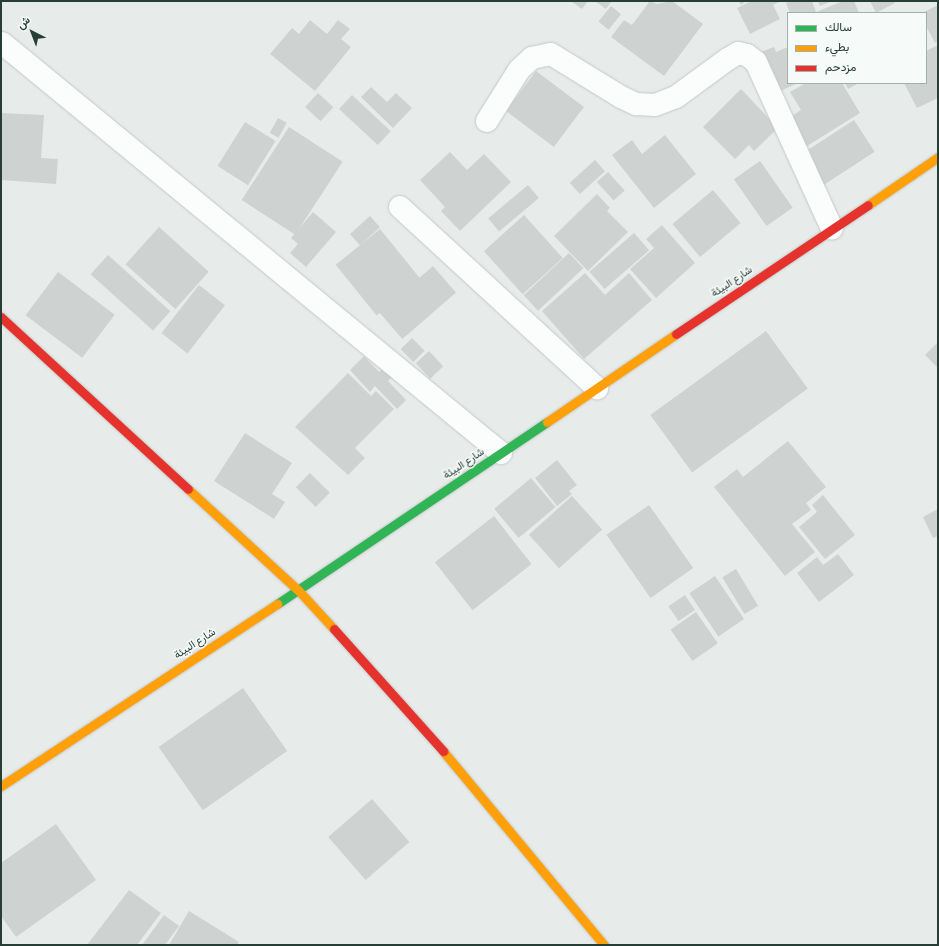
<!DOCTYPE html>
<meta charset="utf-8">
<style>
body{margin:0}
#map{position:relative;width:939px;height:946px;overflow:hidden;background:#e7ecea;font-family:"Sofia Sans Condensed",Vazirmatn,sans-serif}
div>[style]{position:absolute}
.building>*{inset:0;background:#ced3d1;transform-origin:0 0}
.roads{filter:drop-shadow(0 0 1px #c4c9c7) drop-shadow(0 0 1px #c4c9c7)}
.street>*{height:22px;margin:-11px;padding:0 11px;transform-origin:11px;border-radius:11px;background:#fbfcfc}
.fast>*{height:9px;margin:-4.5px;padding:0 4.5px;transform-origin:4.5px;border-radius:4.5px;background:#30b455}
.slow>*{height:9px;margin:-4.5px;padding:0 4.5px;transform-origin:4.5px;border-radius:4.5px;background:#ff9f0a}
.jam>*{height:9px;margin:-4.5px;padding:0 4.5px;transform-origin:4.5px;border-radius:4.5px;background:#e5322d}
span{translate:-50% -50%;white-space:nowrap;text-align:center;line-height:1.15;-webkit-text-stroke:3px #f6faf8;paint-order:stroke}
.street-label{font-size:11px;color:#273e37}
.frame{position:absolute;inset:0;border:2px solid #273e37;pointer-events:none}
.legend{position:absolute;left:787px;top:12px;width:140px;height:72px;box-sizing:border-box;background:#f6faf8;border:1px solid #a3afab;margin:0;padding:5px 7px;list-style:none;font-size:12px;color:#273e37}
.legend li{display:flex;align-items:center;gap:8px;height:20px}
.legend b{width:20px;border:1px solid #a3afab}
.north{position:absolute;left:12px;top:12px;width:40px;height:40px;-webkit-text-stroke:3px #f6faf8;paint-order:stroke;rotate:318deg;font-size:11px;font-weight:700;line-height:16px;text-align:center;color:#273e37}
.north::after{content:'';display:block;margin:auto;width:14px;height:18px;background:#273e37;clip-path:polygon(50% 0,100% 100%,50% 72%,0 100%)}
</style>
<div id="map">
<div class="building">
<div style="clip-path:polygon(571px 1px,588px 1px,582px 9px)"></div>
<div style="clip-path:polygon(595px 1px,612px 1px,606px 9px)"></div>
<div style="clip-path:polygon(650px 1px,657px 4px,672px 1px,703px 24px,664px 76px,611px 37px,624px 20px,632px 25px)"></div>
<div style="clip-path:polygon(738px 1px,746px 1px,741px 5px)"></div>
<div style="clip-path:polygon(752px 1px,781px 1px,773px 5px,780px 19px,750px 34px,737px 8px)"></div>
<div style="clip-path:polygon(792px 1px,812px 1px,816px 12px,843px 1px,854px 1px,859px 13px,790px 13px,786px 3px)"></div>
<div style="clip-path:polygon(818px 1px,832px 1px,820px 6px)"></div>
<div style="clip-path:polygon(870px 1px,894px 1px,895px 3px,876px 13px)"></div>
<div style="clip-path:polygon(938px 5px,938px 42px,935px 43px,926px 26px,926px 13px,922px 13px)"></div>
<div style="left:611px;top:6px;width:13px;height:20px;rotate:39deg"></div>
<div style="clip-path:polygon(310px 20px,327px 34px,338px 20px,350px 29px,341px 39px,351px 47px,315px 91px,270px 54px,292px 28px,299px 34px)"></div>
<div style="clip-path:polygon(938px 45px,938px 98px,917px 108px,904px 83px,926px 83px,926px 51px)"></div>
<div style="clip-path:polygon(774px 47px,776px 52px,788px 47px,788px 83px,798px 83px,778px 92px,761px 52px)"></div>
<div style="left:536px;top:71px;width:60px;height:50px;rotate:37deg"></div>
<div style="clip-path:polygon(806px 83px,842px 83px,860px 113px,807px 146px,789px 118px,801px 110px,790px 92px)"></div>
<div style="clip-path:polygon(845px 83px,859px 83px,848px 89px)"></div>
<div style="clip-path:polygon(371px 87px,387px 102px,396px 93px,412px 108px,393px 128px,361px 97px)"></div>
<div style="clip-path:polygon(741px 89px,778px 128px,754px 151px,749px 145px,735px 159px,703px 127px)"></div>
<div style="left:318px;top:93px;width:21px;height:19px;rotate:43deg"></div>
<div style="left:352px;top:95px;width:53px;height:19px;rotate:43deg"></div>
<div style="clip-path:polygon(1px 113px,44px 115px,41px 158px,58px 159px,56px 184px,1px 180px)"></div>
<div style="left:278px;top:118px;width:10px;height:17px;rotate:29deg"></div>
<div style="left:854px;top:120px;width:38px;height:60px;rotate:57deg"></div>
<div style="left:245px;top:122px;width:36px;height:52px;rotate:32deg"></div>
<div style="left:289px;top:127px;width:64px;height:87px;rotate:33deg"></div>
<div style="clip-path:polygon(665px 135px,696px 174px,654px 208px,612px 155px,632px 140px,642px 154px)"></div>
<div style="clip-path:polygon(450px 152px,467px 170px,484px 154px,511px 182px,460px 231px,441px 211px,445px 207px,420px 180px)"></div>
<div style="left:595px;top:160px;width:15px;height:34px;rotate:48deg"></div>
<div style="left:760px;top:161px;width:57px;height:32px;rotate:55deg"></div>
<div style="left:608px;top:172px;width:25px;height:15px;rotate:48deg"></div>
<div style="left:528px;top:185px;width:17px;height:52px;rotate:50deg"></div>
<div style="left:713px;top:190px;width:43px;height:53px;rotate:50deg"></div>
<div style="clip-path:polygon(597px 194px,610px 208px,607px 211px,628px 232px,588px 271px,554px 236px)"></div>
<div style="clip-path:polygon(313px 212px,336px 232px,306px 267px,290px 253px,298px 244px,291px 238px)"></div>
<div style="left:524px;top:215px;width:58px;height:54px;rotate:48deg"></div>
<div style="left:370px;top:216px;width:15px;height:27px;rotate:48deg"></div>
<div style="clip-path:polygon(662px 225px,695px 263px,656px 298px,630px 269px,654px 248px,646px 239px)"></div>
<div style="left:159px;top:227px;width:67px;height:50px;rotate:42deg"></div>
<div style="left:380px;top:229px;width:65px;height:57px;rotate:51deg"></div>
<div style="left:634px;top:233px;width:23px;height:59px;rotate:49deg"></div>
<div style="left:569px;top:253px;width:21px;height:62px;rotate:47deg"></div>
<div style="left:108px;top:255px;width:84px;height:26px;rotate:42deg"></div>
<div style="left:433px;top:266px;width:35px;height:71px;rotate:49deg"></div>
<div style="left:58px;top:272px;width:71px;height:54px;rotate:37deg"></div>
<div style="clip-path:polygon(585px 273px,605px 295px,629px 273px,652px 300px,584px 359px,542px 311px)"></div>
<div style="left:199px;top:285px;width:33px;height:61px;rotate:38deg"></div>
<div style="left:766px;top:331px;width:71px;height:143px;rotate:54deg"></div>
<div style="left:412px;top:338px;width:18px;height:16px;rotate:45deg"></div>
<div style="clip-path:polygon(938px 342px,938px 368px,925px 355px)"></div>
<div style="left:429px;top:351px;width:21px;height:18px;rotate:47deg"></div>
<div style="clip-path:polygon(364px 356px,379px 372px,384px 368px,392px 377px,388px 381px,406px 400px,397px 409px,375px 386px,370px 392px,350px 370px)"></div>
<div style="clip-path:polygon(348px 373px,371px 396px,376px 391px,394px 409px,355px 448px,365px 458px,348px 475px,295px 427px)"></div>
<div style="clip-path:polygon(245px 433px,292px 463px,272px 494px,285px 502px,274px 519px,214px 481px)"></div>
<div style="clip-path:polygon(788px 441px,826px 487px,806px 503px,811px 510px,792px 524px,815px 552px,785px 576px,714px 487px,737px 469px,743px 477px)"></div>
<div style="clip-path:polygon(557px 460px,577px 485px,569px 491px,572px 494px,557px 506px,535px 478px)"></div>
<div style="left:310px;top:473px;width:28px;height:20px;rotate:45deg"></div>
<div style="left:531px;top:478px;width:38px;height:48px;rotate:50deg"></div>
<div style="clip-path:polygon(823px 495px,855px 535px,825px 559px,799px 527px,817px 512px,812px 505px)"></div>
<div style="left:572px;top:496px;width:45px;height:58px;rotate:48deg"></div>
<div style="left:649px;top:505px;width:77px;height:52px;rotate:55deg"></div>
<div style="clip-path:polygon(938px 509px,938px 536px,933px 538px,923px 517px)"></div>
<div style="left:494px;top:516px;width:61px;height:75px;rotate:52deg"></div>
<div style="clip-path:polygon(838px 554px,854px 575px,819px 602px,797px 573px,817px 557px,823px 565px)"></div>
<div style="left:736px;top:569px;width:43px;height:16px;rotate:59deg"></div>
<div style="left:715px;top:576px;width:52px;height:31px;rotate:56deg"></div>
<div style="left:685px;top:595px;width:18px;height:20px;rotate:56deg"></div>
<div style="left:696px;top:612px;width:38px;height:31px;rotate:55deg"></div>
<div style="left:243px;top:688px;width:77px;height:103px;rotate:55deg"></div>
<div style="left:372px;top:799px;width:57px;height:58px;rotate:49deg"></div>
<div style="clip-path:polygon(56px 824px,96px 880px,16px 937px,1px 916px,1px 863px)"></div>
<div style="clip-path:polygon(129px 890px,161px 913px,137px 945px,87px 945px)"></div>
<div style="clip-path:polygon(189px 911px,239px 942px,237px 945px,169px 945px)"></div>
<div style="clip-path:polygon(164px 915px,179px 926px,165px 945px,142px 945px)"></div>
</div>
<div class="roads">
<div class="street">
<div style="left:2px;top:43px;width:646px;rotate:39.41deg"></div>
<div style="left:487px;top:121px;width:60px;rotate:-57.9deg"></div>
<div style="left:519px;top:70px;width:18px;rotate:-43deg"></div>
<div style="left:532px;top:58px;width:19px;rotate:-12deg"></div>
<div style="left:551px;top:54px;width:82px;rotate:31.6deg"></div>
<div style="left:621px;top:97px;width:17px;rotate:25deg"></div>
<div style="left:636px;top:104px;width:19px;rotate:3deg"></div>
<div style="left:655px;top:105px;width:22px;rotate:-21deg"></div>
<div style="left:676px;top:97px;width:64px;rotate:-36.2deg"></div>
<div style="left:728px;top:59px;width:12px;rotate:-31deg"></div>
<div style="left:738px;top:53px;width:9px;rotate:13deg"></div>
<div style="left:747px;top:55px;width:11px;rotate:38deg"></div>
<div style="left:756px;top:62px;width:183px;rotate:65.5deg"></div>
<div style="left:400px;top:207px;width:268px;rotate:42.6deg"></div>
</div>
<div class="fast">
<div style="left:277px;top:604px;width:326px;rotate:-34deg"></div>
</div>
<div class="slow">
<div style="left:868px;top:205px;width:85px;rotate:-34.4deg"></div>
<div style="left:547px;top:422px;width:156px;rotate:-34.3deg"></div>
<div style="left:188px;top:489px;width:149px;rotate:42.6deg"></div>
<div style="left:298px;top:590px;width:53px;rotate:47.3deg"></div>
<div style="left:443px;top:751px;width:252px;rotate:50.3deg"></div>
<div style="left:1px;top:786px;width:331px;rotate:-33.4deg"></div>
</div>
<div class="jam">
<div style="left:1px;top:317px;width:254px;rotate:42.6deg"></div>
<div style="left:676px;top:334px;width:231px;rotate:-33.9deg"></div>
<div style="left:334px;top:629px;width:164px;rotate:48.2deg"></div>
</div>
</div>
<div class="street-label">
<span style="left:732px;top:282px;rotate:-34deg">شارع البيئة</span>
<span style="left:464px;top:464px;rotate:-34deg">شارع البيئة</span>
<span style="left:195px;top:644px;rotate:-33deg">شارع البيئة</span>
</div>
<div class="frame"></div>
<ul class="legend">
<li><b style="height:5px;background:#30b455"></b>سالك</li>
<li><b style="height:5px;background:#ff9f0a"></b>بطيء</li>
<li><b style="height:5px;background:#e5322d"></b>مزدحم</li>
</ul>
<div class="north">ش</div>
</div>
